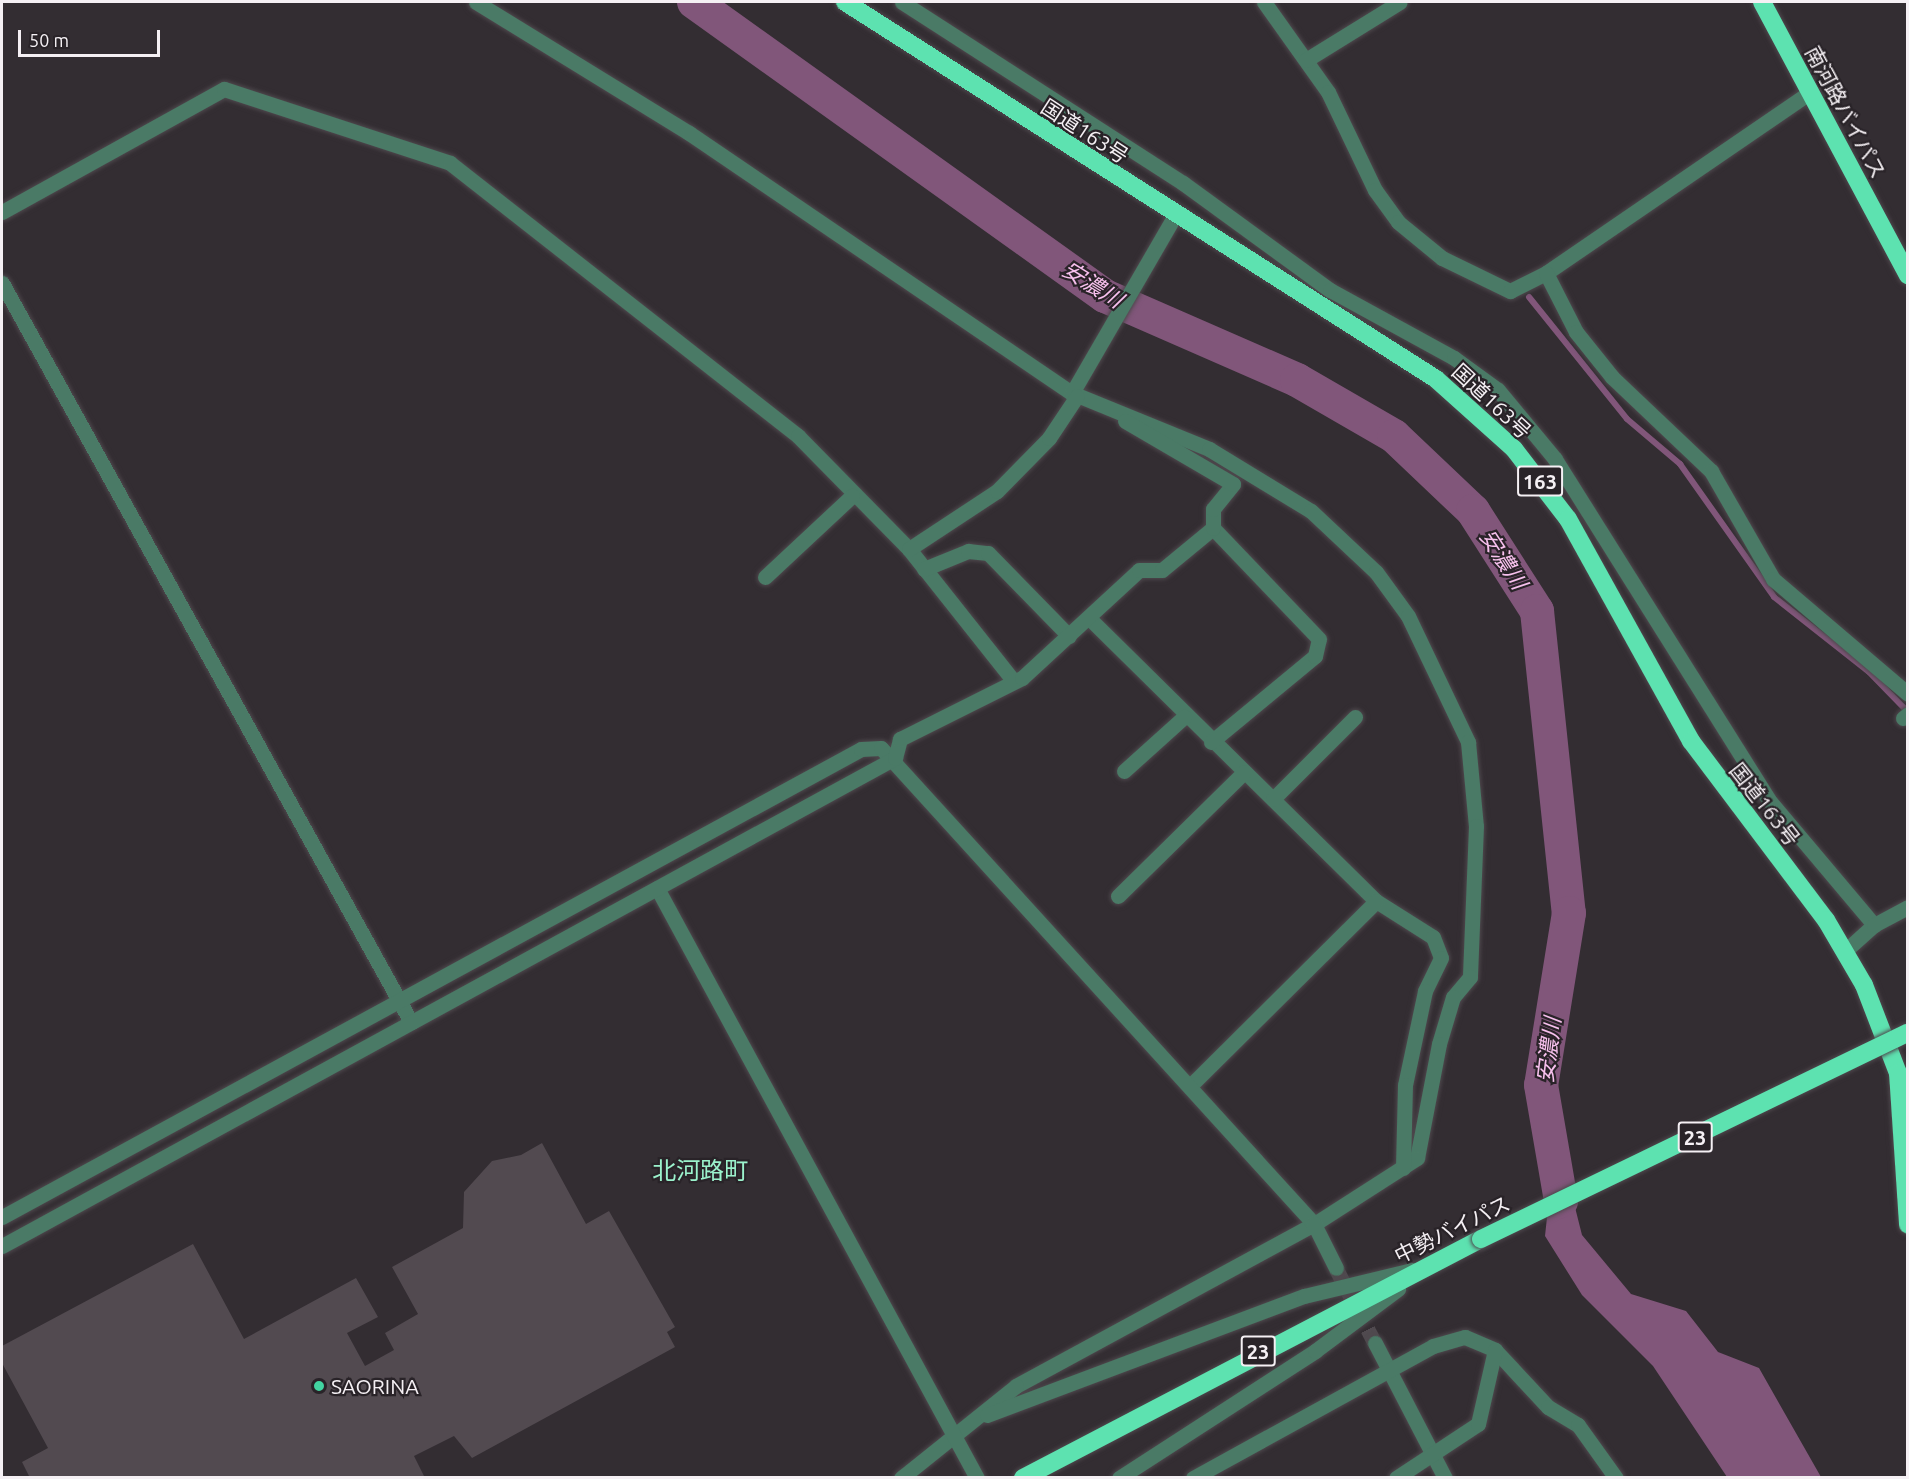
<!DOCTYPE html>
<meta charset="utf-8">
<style>
body{margin:0}
#map{position:relative;width:1909px;height:1479px;overflow:hidden;background:#332d32;font-family:Ubuntu,"Noto Sans JP",sans-serif}
div>[style]{position:absolute}
.water>*{inset:0;background:#81567a}
.stream>*{height:6px;margin:-3px;padding:0 3px;transform-origin:3px;border-radius:3px;background:#81567a}
.river>*{height:34px;margin:-17px;padding:0 17px;transform-origin:17px;border-radius:17px;background:#81567a}
.building>*{inset:0;background:#524a50}
.minor-tunnel>*{height:15px;margin-top:-7.5px;transform-origin:0;background:repeating-linear-gradient(90deg,#504a4f 0 15px,transparent 0 23px)}
.roads{filter:drop-shadow(0 0 2px #4e484d) drop-shadow(0 0 2px #4e484d)}
.minor>*{height:15px;margin:-7.5px;padding:0 7.5px;transform-origin:7.5px;border-radius:7.5px;background:#4a7a66}
.highway>*{height:18px;margin:-9px;padding:0 9px;transform-origin:9px;border-radius:9px;background:#5de2b0}
.bridges{filter:drop-shadow(0 0 2px #4e484d) drop-shadow(0 0 2px #4e484d)}
.highway-bridge>*{height:18px;margin:-9px;padding:0 9px;transform-origin:9px;border-radius:9px;background:#5de2b0}
.dots>*{width:16px;height:16px;translate:-50% -50%;box-sizing:border-box;border:3px solid #292328;border-radius:50%}
span{translate:-50% -50%;white-space:nowrap;text-align:center;line-height:1.15;-webkit-text-stroke:4.5px #292328;paint-order:stroke}
.shield-label span{padding:2px 4px;background:#292328;border:2px solid;border-radius:4px;-webkit-text-stroke-width:0}
.shield-label{font-size:20px;color:#f5f0f4;font-weight:700}
.street-label{font-size:21px;color:#f5f0f4}
.poi-label{font-size:21px;color:#f5f0f4}
.left{translate:0 -50%;text-align:left}
.water-label{font-size:22px;color:#f8c1ee;font-style:italic}
.quarter-label{font-size:24px;color:#9bf2cc}
.frame{position:absolute;inset:0;border:3px solid #f5f0f4;pointer-events:none}
.scale{position:absolute;left:18px;top:30px;width:142px;height:27px;box-sizing:border-box;border:3px solid #f5f0f4;border-top:0;padding-left:8px;font-size:18px;line-height:21px;white-space:nowrap;color:#f5f0f4;-webkit-text-stroke:4px #292328;paint-order:stroke}
</style>
<div id="map">
<div class="water">
<div style="clip-path:polygon(1556px 1132px,1582px 1235px,1631px 1294px,1686px 1311px,1718px 1352px,1759px 1368px,1821px 1477px,1727px 1477px,1653px 1366px,1582px 1295px,1545px 1236px)"></div>
</div>
<div class="stream">
<div style="left:1529px;top:297px;width:156px;rotate:51.2deg"></div>
<div style="left:1627px;top:419px;width:70px;rotate:40.3deg"></div>
<div style="left:1680px;top:464px;width:163px;rotate:54.7deg"></div>
<div style="left:1774px;top:597px;width:121px;rotate:38.3deg"></div>
<div style="left:1869px;top:672px;width:56px;rotate:45.7deg"></div>
</div>
<div class="river">
<div style="left:694px;top:2px;width:505px;rotate:35.58deg"></div>
<div style="left:1105px;top:296px;width:210px;rotate:23.6deg"></div>
<div style="left:1297px;top:380px;width:112px;rotate:30deg"></div>
<div style="left:1394px;top:436px;width:109px;rotate:43.5deg"></div>
<div style="left:1473px;top:511px;width:119px;rotate:57.4deg"></div>
<div style="left:1537px;top:611px;width:304px;rotate:84deg"></div>
<div style="left:1569px;top:913px;width:174px;rotate:99.2deg"></div>
<div style="left:1541px;top:1085px;width:118px;rotate:80.2deg"></div>
</div>
<div class="building">
<div style="clip-path:polygon(542px 1143px,586px 1224px,609px 1211px,675px 1327px,667px 1332px,675px 1347px,472px 1458px,454px 1436px,414px 1456px,425px 1478px,30px 1478px,22px 1462px,48px 1448px,2px 1363px,2px 1346px,193px 1244px,244px 1339px,356px 1278px,378px 1317px,347px 1333px,365px 1366px,394px 1350px,385px 1333px,418px 1314px,392px 1267px,463px 1228px,464px 1192px,492px 1161px,521px 1155px)"></div>
</div>
<div class="minor-tunnel">
<div style="left:1336px;top:1268px;width:85px;rotate:62.5deg"></div>
</div>
<div class="roads">
<div class="minor">
<div style="left:476px;top:2px;width:250px;rotate:31.6deg"></div>
<div style="left:689px;top:133px;width:463px;rotate:34.2deg"></div>
<div style="left:1072px;top:393px;width:148px;rotate:22.2deg"></div>
<div style="left:1209px;top:449px;width:119px;rotate:31.3deg"></div>
<div style="left:1311px;top:511px;width:89px;rotate:43.2deg"></div>
<div style="left:1376px;top:572px;width:54px;rotate:54deg"></div>
<div style="left:1408px;top:616px;width:140px;rotate:64.5deg"></div>
<div style="left:1468px;top:742px;width:84px;rotate:84.6deg"></div>
<div style="left:1476px;top:826px;width:151px;rotate:92.3deg"></div>
<div style="left:1470px;top:977px;width:26px;rotate:130deg"></div>
<div style="left:1453px;top:997px;width:49px;rotate:106.6deg"></div>
<div style="left:1439px;top:1044px;width:116px;rotate:100.9deg"></div>
<div style="left:1417px;top:1158px;width:122px;rotate:147.3deg"></div>
<div style="left:1314px;top:1224px;width:339px;rotate:151.5deg"></div>
<div style="left:1016px;top:1386px;width:147px;rotate:141.3deg"></div>
<div style="left:902px;top:2px;width:334px;rotate:32.8deg"></div>
<div style="left:1183px;top:183px;width:182px;rotate:36.1deg"></div>
<div style="left:1330px;top:290px;width:141px;rotate:28.7deg"></div>
<div style="left:1454px;top:358px;width:54px;rotate:36deg"></div>
<div style="left:1498px;top:390px;width:89px;rotate:50.4deg"></div>
<div style="left:1555px;top:459px;width:401px;rotate:57.9deg"></div>
<div style="left:1768px;top:799px;width:165px;rotate:49.9deg"></div>
<div style="left:1264px;top:2px;width:110px;rotate:54.6deg"></div>
<div style="left:1328px;top:92px;width:109px;rotate:64.4deg"></div>
<div style="left:1375px;top:190px;width:39px;rotate:54deg"></div>
<div style="left:1398px;top:222px;width:57px;rotate:39.3deg"></div>
<div style="left:1442px;top:258px;width:76px;rotate:25.9deg"></div>
<div style="left:1510px;top:291px;width:40px;rotate:-26.6deg"></div>
<div style="left:1546px;top:273px;width:319px;rotate:-34.4deg"></div>
<div style="left:1306px;top:60px;width:110px;rotate:-31.7deg"></div>
<div style="left:2px;top:212px;width:254px;rotate:-29deg"></div>
<div style="left:224px;top:89px;width:238px;rotate:18.1deg"></div>
<div style="left:450px;top:163px;width:442px;rotate:38.1deg"></div>
<div style="left:798px;top:436px;width:158px;rotate:45.5deg"></div>
<div style="left:909px;top:549px;width:166px;rotate:51.6deg"></div>
<div style="left:1546px;top:273px;width:66px;rotate:63deg"></div>
<div style="left:1576px;top:332px;width:58px;rotate:51.3deg"></div>
<div style="left:1612px;top:377px;width:137px;rotate:43.5deg"></div>
<div style="left:1711px;top:471px;width:125px;rotate:60.1deg"></div>
<div style="left:1773px;top:579px;width:177px;rotate:40.4deg"></div>
<div style="left:2px;top:283px;width:845px;rotate:61.04deg"></div>
<div style="left:1072px;top:393px;width:206px;rotate:-59.9deg"></div>
<div style="left:909px;top:549px;width:105px;rotate:-33.4deg"></div>
<div style="left:997px;top:491px;width:74px;rotate:-45.5deg"></div>
<div style="left:1049px;top:438px;width:50px;rotate:-56.3deg"></div>
<div style="left:924px;top:569px;width:48px;rotate:-22.2deg"></div>
<div style="left:968px;top:551px;width:20px;rotate:6deg"></div>
<div style="left:988px;top:553px;width:116px;rotate:45.7deg"></div>
<div style="left:765px;top:577px;width:119px;rotate:-43deg"></div>
<div style="left:1089px;top:618px;width:403px;rotate:44.6deg"></div>
<div style="left:1376px;top:901px;width:67px;rotate:32.3deg"></div>
<div style="left:1433px;top:937px;width:22px;rotate:69deg"></div>
<div style="left:1441px;top:958px;width:37px;rotate:116deg"></div>
<div style="left:1425px;top:991px;width:96px;rotate:102deg"></div>
<div style="left:1405px;top:1085px;width:83px;rotate:91.4deg"></div>
<div style="left:1903px;top:718px;width:6px;rotate:-39deg"></div>
<div style="left:1211px;top:742px;width:135px;rotate:-39.6deg"></div>
<div style="left:1315px;top:656px;width:17px;rotate:-77deg"></div>
<div style="left:1319px;top:639px;width:153px;rotate:-133.7deg"></div>
<div style="left:1124px;top:771px;width:81px;rotate:-42deg"></div>
<div style="left:1273px;top:799px;width:116px;rotate:-45deg"></div>
<div style="left:657px;top:888px;width:671px;rotate:61.53deg"></div>
<div style="left:1118px;top:896px;width:177px;rotate:-44.5deg"></div>
<div style="left:1845px;top:951px;width:39px;rotate:-42deg"></div>
<div style="left:1874px;top:925px;width:38px;rotate:-28deg"></div>
<div style="left:1190px;top:1086px;width:262px;rotate:-44.8deg"></div>
<div style="left:2px;top:1217px;width:978px;rotate:-28.58deg"></div>
<div style="left:861px;top:749px;width:20px;rotate:-3deg"></div>
<div style="left:881px;top:748px;width:643px;rotate:47.71deg"></div>
<div style="left:1314px;top:1224px;width:49px;rotate:63.4deg"></div>
<div style="left:2px;top:1246px;width:1018px;rotate:-28.66deg"></div>
<div style="left:895px;top:758px;width:20px;rotate:-75deg"></div>
<div style="left:900px;top:739px;width:136px;rotate:-26.6deg"></div>
<div style="left:1022px;top:678px;width:159px;rotate:-42.7deg"></div>
<div style="left:1139px;top:570px;width:23px"></div>
<div style="left:1162px;top:570px;width:66px;rotate:-39.5deg"></div>
<div style="left:1213px;top:528px;width:19px;rotate:-90deg"></div>
<div style="left:1213px;top:509px;width:32px;rotate:-51deg"></div>
<div style="left:1233px;top:484px;width:125px;rotate:-149.7deg"></div>
<div style="left:1375px;top:1343px;width:152px;rotate:62.6deg"></div>
<div style="left:987px;top:1415px;width:339px;rotate:-20.6deg"></div>
<div style="left:1304px;top:1296px;width:111px;rotate:-13.5deg"></div>
<div style="left:1119px;top:1478px;width:234px;rotate:-32.9deg"></div>
<div style="left:1315px;top:1351px;width:104px;rotate:-36.8deg"></div>
<div style="left:1193px;top:1478px;width:274px;rotate:-28.8deg"></div>
<div style="left:1433px;top:1346px;width:33px;rotate:-16deg"></div>
<div style="left:1465px;top:1337px;width:33px;rotate:23deg"></div>
<div style="left:1495px;top:1350px;width:78px;rotate:47.1deg"></div>
<div style="left:1548px;top:1407px;width:35px;rotate:31deg"></div>
<div style="left:1578px;top:1425px;width:65px;rotate:54.4deg"></div>
<div style="left:1396px;top:1478px;width:98px;rotate:-33.4deg"></div>
<div style="left:1478px;top:1424px;width:76px;rotate:-77.1deg"></div>
</div>
<div class="highway">
<div style="left:845px;top:2px;width:701px;rotate:32.53deg"></div>
<div style="left:1436px;top:379px;width:105px;rotate:41.9deg"></div>
<div style="left:1514px;top:449px;width:88px;rotate:52.4deg"></div>
<div style="left:1568px;top:519px;width:254px;rotate:61deg"></div>
<div style="left:1691px;top:741px;width:224px;rotate:53deg"></div>
<div style="left:1826px;top:920px;width:75px;rotate:59.7deg"></div>
<div style="left:1864px;top:985px;width:94px;rotate:68.9deg"></div>
<div style="left:1898px;top:1073px;width:152px;rotate:86.2deg"></div>
<div style="left:1762px;top:2px;width:310px;rotate:61.9deg"></div>
<div style="left:1023px;top:1478px;width:517px;rotate:-27.56deg"></div>
</div>
</div>
<div class="bridges">
<div class="highway-bridge">
<div style="left:1481px;top:1239px;width:474px;rotate:-25.8deg"></div>
</div>
</div>
<div class="dots">
<div style="left:319px;top:1386px;background:#42d4a1"></div>
</div>
<div class="shield-label">
<span style="left:1540px;top:481px">163</span>
<span style="left:1695px;top:1137px">23</span>
<span style="left:1258px;top:1351px">23</span>
</div>
<div class="street-label">
<span style="left:1846px;top:112px;rotate:62deg">南河路バイパス</span>
<span style="left:1085px;top:131px;rotate:33deg">国道163号</span>
<span style="left:1492px;top:401px;rotate:43deg">国道163号</span>
<span style="left:1765px;top:804px;rotate:52deg">国道163号</span>
<span style="left:1452px;top:1229px;rotate:-26deg">中勢バイパス</span>
</div>
<div class="poi-label">
<span class="left" style="left:331px;top:1386px">SAORINA</span>
</div>
<div class="water-label">
<span style="left:1093px;top:284px;rotate:32deg">安濃川</span>
<span style="left:1504px;top:559px;rotate:57deg">安濃川</span>
<span style="left:1548px;top:1050px;rotate:-83deg">安濃川</span>
</div>
<div class="quarter-label">
<span style="left:700px;top:1171px">北河路町</span>
</div>
<div class="frame"></div>
<div class="scale">50 m</div>
</div>
